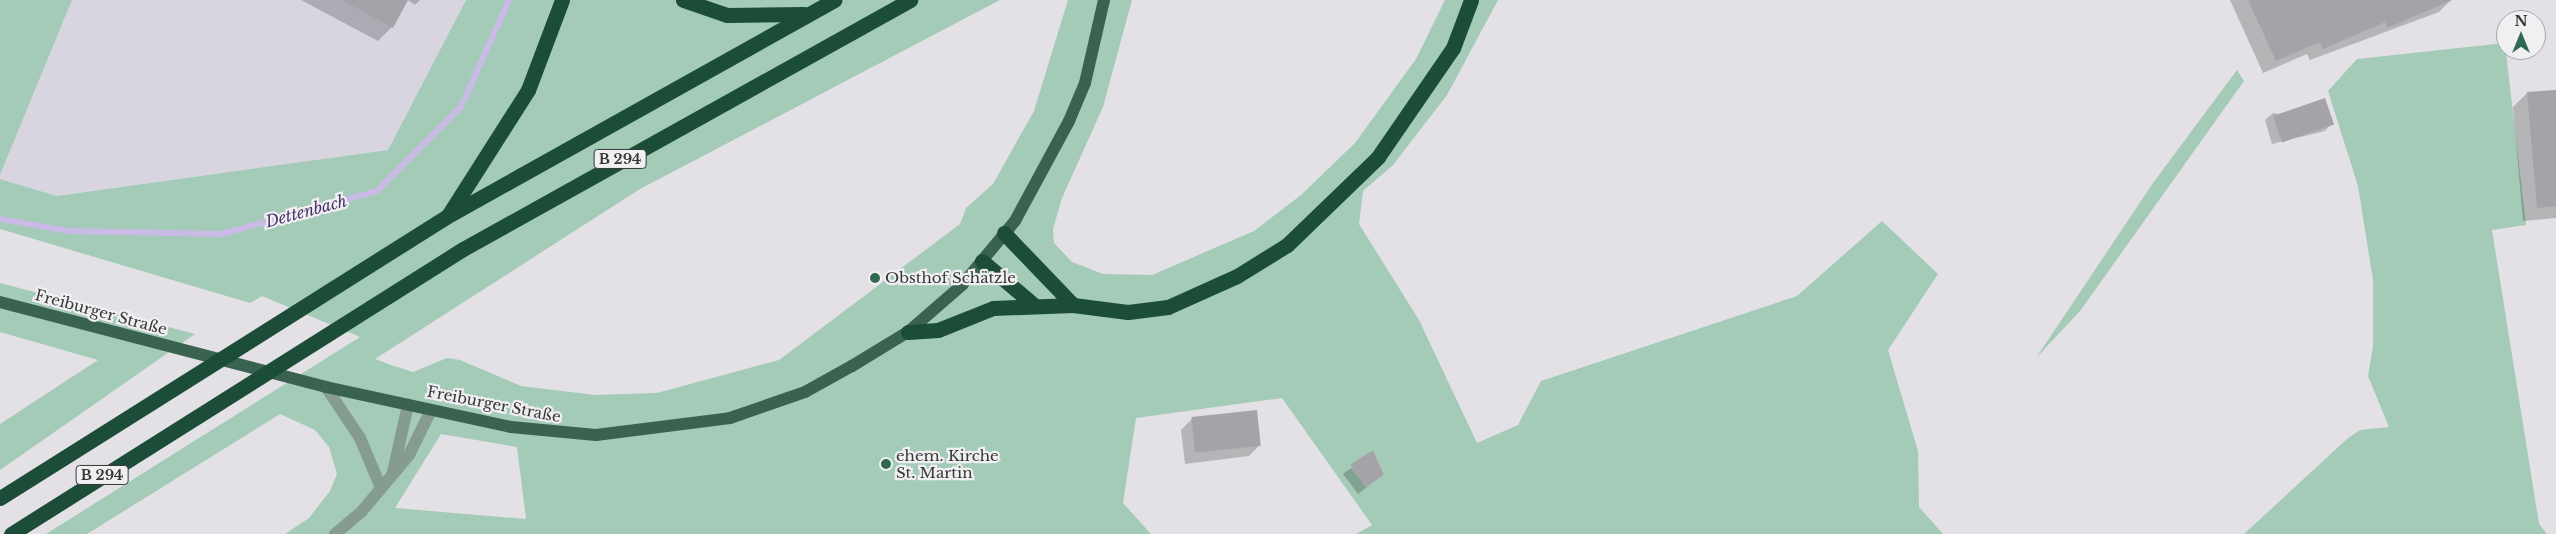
<!DOCTYPE html>
<meta charset="utf-8">
<style>
body{margin:0}
#map{position:relative;width:2556px;height:534px;overflow:hidden;background:#e3e1e5;font-family:"Libre Baskerville",serif}
div>[style]{position:absolute}
.built>*{inset:0;background:#d9d5e0}
.green>*{inset:0;background:#a3cbb7}
.shadow>*{inset:0;background:#0003}
.stream>*{height:5.5px;margin:-2.75px;padding:0 2.75px;transform-origin:2.75px;border-radius:2.75px;background:#cabae6}
.building>*{inset:0;background:#a4a3a7;transform-origin:0 0}
.minor>*{height:12px;margin:-6px;padding:0 6px;transform-origin:6px;border-radius:6px;background:#879c91}
.major>*{height:12px;margin:-6px;padding:0 6px;transform-origin:6px;border-radius:6px;background:#3a6250}
.highway>*{height:15px;margin:-7.5px;padding:0 7.5px;transform-origin:7.5px;border-radius:7.5px;background:#1b4d39}
.dots>*{width:14px;height:14px;translate:-50% -50%;box-sizing:border-box;border:2px solid #f0eff2;border-radius:50%}
span{translate:-50% -50%;white-space:nowrap;text-align:center;line-height:1.15;-webkit-text-stroke:4.5px #f0eff2;paint-order:stroke}
.shield-label span{padding:1px 4px;background:#f0eff2;border:1px solid;border-radius:4px;-webkit-text-stroke-width:0}
.shield-label{font-size:14px;color:#373738;font-weight:700}
.poi-label{font-size:15px;color:#373738}
.left{translate:0 -50%;text-align:left}
.street-label{font-size:15px;color:#373738}
.water-label{font-size:16px;color:#483168;font-style:italic}
.north{position:absolute;left:2496px;top:10px;width:50px;height:50px;box-sizing:border-box;background:#f0eff2;border:1px solid #a6a5a8;border-radius:50%;rotate:0deg;font-size:14px;font-weight:700;line-height:20px;text-align:center;color:#373738}
.north::after{content:'';display:block;margin:auto;width:18px;height:22px;background:#306951;clip-path:polygon(50% 0,100% 100%,50% 72%,0 100%)}
</style>
<div id="map">
<div class="built">
<div style="clip-path:polygon(72px 0,466px 0,388px 150px,57px 196px,0 179px,0 175px)"></div>
</div>
<div class="green">
<div style="clip-path:polygon(0 0,72px 0,0 175px)"></div>
<div style="clip-path:polygon(evenodd,466px 0,1000px 0,640px 189px,375px 359px,391px 365px,413px 372px,447px 358px,460px 360px,521px 386px,595px 395px,657px 393px,779px 360px,960px 224px,966px 208px,993px 184px,1034px 111px,1068px 0,1132px 0,1103px 107px,1062px 198px,1053px 229px,1054px 243px,1072px 262px,1103px 274px,1152px 275px,1254px 231px,1301px 195px,1355px 143px,1416px 59px,1445px 0,1498px 0,1447px 95px,1393px 165px,1363px 191px,1359px 224px,1419px 320px,1477px 443px,1518px 425px,1541px 381px,1797px 296px,1882px 221px,1938px 274px,1888px 350px,1918px 451px,1919px 507px,1943px 534px,1356px 534px,1372px 525px,1282px 398px,1136px 418px,1123px 503px,1151px 534px,285px 534px,309px 518px,330px 491px,337px 474px,329px 447px,315px 430px,280px 414px,87px 534px,46px 534px,360px 337px,262px 296px,250px 303px,0 229px,0 179px,57px 196px,388px 150px,466px 0,441px 434px,517px 447px,526px 519px,395px 508px,441px 434px,466px 0,1373px 450px,1384px 475px,1366px 487px,1350px 466px,1373px 450px)"></div>
<div style="clip-path:polygon(2505px 43px,2526px 225px,2492px 230px,2539px 524px,2547px 534px,2244px 534px,2347px 439px,2360px 430px,2389px 427px,2368px 376px,2373px 346px,2373px 280px,2358px 186px,2328px 91px,2357px 59px)"></div>
<div style="clip-path:polygon(2237px 70px,2244px 81px,2080px 311px,2036px 358px,2153px 183px)"></div>
<div style="clip-path:polygon(0 283px,195px 334px,0 470px,0 424px,98px 360px,0 332px)"></div>
</div>
<div class="shadow">
<div style="clip-path:polygon(301px 0,406px 0,392px 27px,378px 41px)"></div>
<div style="clip-path:polygon(408px 0,420px 0,415px 5px)"></div>
<div style="clip-path:polygon(2230px 0,2451px 0,2439px 12px,2310px 60px,2307px 54px,2263px 73px)"></div>
<div style="clip-path:polygon(2556px 91px,2556px 218px,2523px 221px,2513px 107px,2527px 93px)"></div>
<div style="clip-path:polygon(2273px 113px,2332px 123px,2325px 131px,2272px 144px,2265px 120px)"></div>
<div style="clip-path:polygon(1192px 419px,1260px 445px,1249px 456px,1185px 464px,1181px 430px)"></div>
<div style="clip-path:polygon(1373px 452px,1382px 475px,1358px 494px,1343px 474px)"></div>
</div>
<div class="stream">
<div style="left:0;top:219px;width:69px;rotate:10deg"></div>
<div style="left:68px;top:231px;width:154px;rotate:1.1deg"></div>
<div style="left:222px;top:234px;width:161px;rotate:-15.5deg"></div>
<div style="left:377px;top:191px;width:119px;rotate:-45deg"></div>
<div style="left:461px;top:107px;width:117px;rotate:-65.8deg"></div>
</div>
<div class="building">
<div style="clip-path:polygon(342px 0,408px 0,393px 28px)"></div>
<div style="clip-path:polygon(2248px 0,2452px 0,2387px 28px,2385px 22px,2323px 49px,2320px 42px,2276px 61px)"></div>
<div style="clip-path:polygon(2556px 90px,2556px 206px,2537px 208px,2527px 92px)"></div>
<div style="left:2325px;top:98px;width:28px;height:55px;rotate:71deg"></div>
<div style="left:1257px;top:410px;width:36px;height:66px;rotate:84deg"></div>
<div style="clip-path:polygon(1373px 450px,1384px 475px,1366px 487px,1350px 465px)"></div>
</div>
<div class="minor">
<div style="left:326px;top:387px;width:61px;rotate:56.3deg"></div>
<div style="left:360px;top:438px;width:54px;rotate:67.2deg"></div>
<div style="left:393px;top:472px;width:69px;rotate:-77.4deg"></div>
<div style="left:335px;top:534px;width:35px;rotate:-40deg"></div>
<div style="left:362px;top:511px;width:73px;rotate:-50deg"></div>
<div style="left:409px;top:455px;width:50px;rotate:-63.9deg"></div>
</div>
<div class="major">
<div style="left:0;top:302px;width:337px;rotate:14.6deg"></div>
<div style="left:326px;top:387px;width:189px;rotate:12.2deg"></div>
<div style="left:511px;top:427px;width:85px;rotate:5.4deg"></div>
<div style="left:596px;top:435px;width:135px;rotate:-7.2deg"></div>
<div style="left:730px;top:418px;width:79px;rotate:-19.1deg"></div>
<div style="left:805px;top:392px;width:54px;rotate:-29deg"></div>
<div style="left:852px;top:366px;width:66px;rotate:-31.3deg"></div>
<div style="left:908px;top:332px;width:72px;rotate:-41deg"></div>
<div style="left:962px;top:285px;width:83px;rotate:-50.4deg"></div>
<div style="left:1015px;top:221px;width:114px;rotate:-61.6deg"></div>
<div style="left:1069px;top:121px;width:41px;rotate:-67.2deg"></div>
<div style="left:1085px;top:83px;width:85px;rotate:-77.1deg"></div>
</div>
<div class="highway">
<div style="left:683px;top:0;width:46px;rotate:18.8deg"></div>
<div style="left:727px;top:15px;width:77px;rotate:-0.7deg"></div>
<div style="left:449px;top:214px;width:147px;rotate:-57.5deg"></div>
<div style="left:528px;top:90px;width:96px;rotate:-69.3deg"></div>
<div style="left:1004px;top:233px;width:100px;rotate:46.2deg"></div>
<div style="left:982px;top:261px;width:68px;rotate:40.2deg"></div>
<div style="left:908px;top:332px;width:30px;rotate:-4deg"></div>
<div style="left:938px;top:330px;width:59px;rotate:-21.8deg"></div>
<div style="left:993px;top:308px;width:80px;rotate:-2.1deg"></div>
<div style="left:1073px;top:305px;width:55px;rotate:7.3deg"></div>
<div style="left:1128px;top:312px;width:40px;rotate:-7.1deg"></div>
<div style="left:1168px;top:307px;width:76px;rotate:-24.2deg"></div>
<div style="left:1237px;top:276px;width:59px;rotate:-31.8deg"></div>
<div style="left:1287px;top:245px;width:127px;rotate:-44deg"></div>
<div style="left:1378px;top:157px;width:132px;rotate:-55.5deg"></div>
<div style="left:1453px;top:48px;width:51px;rotate:-69.4deg"></div>
<div style="left:0;top:498px;width:527px;rotate:-32.21deg"></div>
<div style="left:446px;top:217px;width:445px;rotate:-29.2deg"></div>
<div style="left:11px;top:534px;width:534px;rotate:-32.23deg"></div>
<div style="left:463px;top:249px;width:512px;rotate:-29.12deg"></div>
</div>
<div class="dots">
<div style="left:875px;top:278px;background:#306951"></div>
<div style="left:886px;top:464px;background:#306951"></div>
</div>
<div class="shield-label">
<span style="left:620px;top:159px">B 294</span>
<span style="left:102px;top:475px">B 294</span>
</div>
<div class="poi-label">
<span class="left" style="left:885px;top:278px">Obsthof Schätzle</span>
<span class="left" style="left:896px;top:464px">ehem. Kirche<br>St. Martin</span>
</div>
<div class="street-label">
<span style="left:101px;top:312px;rotate:15deg">Freiburger Straße</span>
<span style="left:494px;top:404px;rotate:11deg">Freiburger Straße</span>
</div>
<div class="water-label">
<span style="left:306px;top:211px;rotate:-15deg">Dettenbach</span>
</div>
<div class="north">N</div>
</div>
